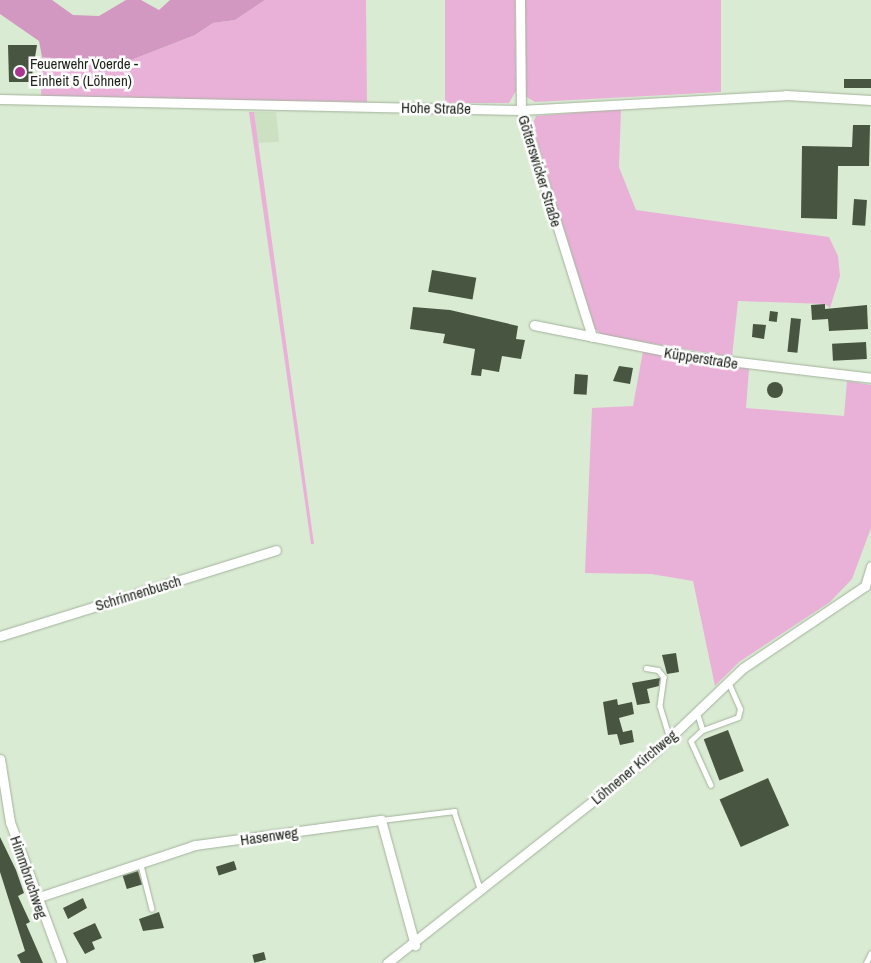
<!DOCTYPE html>
<meta charset="utf-8">
<style>
body{margin:0}
#map{position:relative;width:871px;height:963px;overflow:hidden;background:#daebd3;font-family:"Archivo Narrow",sans-serif}
div>[style]{position:absolute}
.built>*{inset:0;background:#cce0c2}
.green>*{inset:0;background:#e9b1d8}
.forest>*{inset:0;background:#d398c1}
.building>*{inset:0;background:#485641;transform-origin:0 0}
.round{border-radius:50%}
.roads{filter:drop-shadow(0 0 1px #a2b29b) drop-shadow(0 0 1px #a2b29b)}
.lane>*{height:4.5px;margin:-2.25px;padding:0 2.25px;transform-origin:2.25px;border-radius:2.25px;background:#fff}
.street>*{height:9px;margin:-4.5px;padding:0 4.5px;transform-origin:4.5px;border-radius:4.5px;background:#fff}
.dots>*{width:14px;height:14px;translate:-50% -50%;box-sizing:border-box;border:2px solid #fff;border-radius:50%}
span{translate:-50% -50%;white-space:nowrap;text-align:center;line-height:1.15;-webkit-text-stroke:5px #fff;paint-order:stroke}
.poi-label{font-size:15px;color:#1d231a}
.left{translate:0 -50%;text-align:left}
.street-label{font-size:15px;color:#1d231a}
</style>
<div id="map">
<div class="built">
<div style="clip-path:polygon(254px 112px,276px 112px,279px 142px,258px 143px)"></div>
</div>
<div class="green">
<div style="clip-path:polygon(265px 0,366px 0,367px 102px,41px 98px,42px 57px,121px 64px,195px 35px,213px 23px,235px 20px)"></div>
<div style="clip-path:polygon(445px 0,515px 0,516px 91px,509px 103px,445px 103px)"></div>
<div style="clip-path:polygon(525px 0,721px 0,721px 92px,535px 102px,525px 96px)"></div>
<div style="clip-path:polygon(621px 109px,619px 167px,636px 210px,829px 237px,838px 256px,840px 276px,830px 308px,825px 304px,738px 301px,732px 357px,602px 335px,595px 329px,532px 125px,536px 116px)"></div>
<div style="clip-path:polygon(249px 112px,254px 112px,314px 544px,311px 544px)"></div>
<div style="clip-path:polygon(643px 351px,749px 369px,746px 408px,844px 416px,847px 381px,871px 385px,871px 528px,852px 579px,830px 602px,739px 662px,715px 686px,693px 581px,651px 574px,585px 573px,592px 408px,633px 406px)"></div>
</div>
<div class="forest">
<div style="clip-path:polygon(0 0,52px 0,73px 15px,99px 16px,126px 0,141px 0,159px 10px,170px 0,265px 0,235px 20px,213px 23px,195px 35px,121px 64px,42px 57px,39px 41px,0 14px)"></div>
</div>
<div class="building">
<div style="clip-path:polygon(8px 45px,37px 45px,31px 82px,9px 82px)"></div>
<div style="left:844px;top:79px;width:27px;height:9px"></div>
<div style="clip-path:polygon(853px 125px,870px 125px,869px 166px,838px 166px,837px 219px,801px 218px,802px 146px,852px 147px)"></div>
<div style="left:854px;top:199px;width:13px;height:26px;rotate:4deg"></div>
<div style="left:432px;top:270px;width:45px;height:22px;rotate:10deg"></div>
<div style="clip-path:polygon(825px 304px,825px 309px,867px 305px,868px 329px,829px 331px,828px 319px,812px 320px,811px 305px)"></div>
<div style="clip-path:polygon(413px 307px,450px 310px,518px 326px,516px 339px,525px 340px,521px 359px,502px 356px,499px 372px,482px 369px,481px 376px,471px 375px,475px 349px,443px 343px,445px 334px,410px 329px)"></div>
<div style="left:770px;top:311px;width:8px;height:10px;rotate:7deg"></div>
<div style="left:791px;top:318px;width:10px;height:34px;rotate:6deg"></div>
<div style="clip-path:polygon(753px 324px,766px 325px,764px 339px,752px 337px)"></div>
<div style="left:866px;top:342px;width:17px;height:34px;rotate:87deg"></div>
<div style="clip-path:polygon(619px 366px,633px 368px,630px 384px,613px 381px)"></div>
<div style="left:575px;top:374px;width:13px;height:20px;rotate:4deg"></div>
<div class="round" style="left:767px;top:382px;width:16px;height:16px"></div>
<div style="clip-path:polygon(676px 653px,679px 672px,667px 674px,662px 655px)"></div>
<div style="clip-path:polygon(660px 678px,659px 686px,647px 689px,650px 703px,637px 705px,632px 683px)"></div>
<div style="clip-path:polygon(617px 699px,618px 705px,632px 702px,634px 714px,619px 718px,623px 732px,632px 730px,634px 742px,620px 745px,617px 734px,608px 735px,603px 702px)"></div>
<div style="left:728px;top:730px;width:44px;height:26px;rotate:69deg"></div>
<div style="left:768px;top:778px;width:52px;height:53px;rotate:66deg"></div>
<div style="clip-path:polygon(0 837px,16px 870px,24px 893px,18px 896px,30px 922px,26px 924px,43px 963px,21px 963px,17px 955px,25px 951px,0 872px)"></div>
<div style="left:234px;top:861px;width:9px;height:19px;rotate:72deg"></div>
<div style="left:138px;top:871px;width:14px;height:16px;rotate:73deg"></div>
<div style="clip-path:polygon(83px 898px,87px 908px,68px 919px,63px 908px)"></div>
<div style="clip-path:polygon(159px 912px,164px 928px,143px 931px,139px 919px)"></div>
<div style="clip-path:polygon(95px 923px,102px 938px,92px 942px,95px 949px,85px 954px,73px 933px)"></div>
<div style="left:264px;top:952px;width:8px;height:12px;rotate:76deg"></div>
</div>
<div class="roads">
<div class="lane">
<div style="left:646px;top:668px;width:12px;rotate:9deg"></div>
<div style="left:658px;top:670px;width:9px;rotate:49deg"></div>
<div style="left:664px;top:677px;width:29px;rotate:98deg"></div>
<div style="left:660px;top:706px;width:34px;rotate:73deg"></div>
<div style="left:697px;top:712px;width:19px;rotate:72deg"></div>
<div style="left:703px;top:730px;width:16px;rotate:137deg"></div>
<div style="left:691px;top:741px;width:48px;rotate:65.6deg"></div>
<div style="left:703px;top:730px;width:37px;rotate:-20deg"></div>
<div style="left:738px;top:717px;width:8px;rotate:-76deg"></div>
<div style="left:740px;top:709px;width:30px;rotate:-114deg"></div>
<div style="left:381px;top:820px;width:74px;rotate:-7deg"></div>
<div style="left:454px;top:811px;width:84px;rotate:71.4deg"></div>
<div style="left:141px;top:865px;width:45px;rotate:76deg"></div>
<div style="left:866px;top:963px;width:11px;rotate:-63deg"></div>
</div>
<div class="street">
<div style="left:520px;top:0;width:110px;rotate:89.5deg"></div>
<div style="left:521px;top:110px;width:238px;rotate:72.6deg"></div>
<div style="left:0;top:99px;width:521px;rotate:1.21deg"></div>
<div style="left:521px;top:110px;width:265px;rotate:-3.2deg"></div>
<div style="left:786px;top:95px;width:85px;rotate:3.4deg"></div>
<div style="left:534px;top:325px;width:165px;rotate:11.2deg"></div>
<div style="left:696px;top:357px;width:176px;rotate:6.8deg"></div>
<div style="left:0;top:636px;width:289px;rotate:-17.3deg"></div>
<div style="left:0;top:759px;width:64px;rotate:81deg"></div>
<div style="left:10px;top:822px;width:150px;rotate:69.8deg"></div>
<div style="left:36px;top:898px;width:168px;rotate:-18.4deg"></div>
<div style="left:195px;top:845px;width:188px;rotate:-7.7deg"></div>
<div style="left:381px;top:820px;width:130px;rotate:74.8deg"></div>
<div style="left:387px;top:963px;width:342px;rotate:-38.2deg"></div>
<div style="left:656px;top:751px;width:120px;rotate:-43.7deg"></div>
<div style="left:743px;top:668px;width:147px;rotate:-33.9deg"></div>
<div style="left:865px;top:586px;width:21px;rotate:-73deg"></div>
</div>
</div>
<div class="dots">
<div style="left:20px;top:72px;background:#aa3690"></div>
</div>
<div class="poi-label">
<span class="left" style="left:30px;top:72px">Feuerwehr Voerde -<br>Einheit 5 (Löhnen)</span>
</div>
<div class="street-label">
<span style="left:436px;top:108px;rotate:1deg">Hohe Straße</span>
<span style="left:540px;top:171px;rotate:73deg">Götterswicker Straße</span>
<span style="left:701px;top:358px;rotate:9deg">Küpperstraße</span>
<span style="left:138px;top:593px;rotate:-17deg">Schrinnenbusch</span>
<span style="left:634px;top:767px;rotate:-40deg">Löhnener Kirchweg</span>
<span style="left:269px;top:836px;rotate:-8deg">Hasenweg</span>
<span style="left:29px;top:877px;rotate:71deg">Himmbruchweg</span>
</div>
</div>
